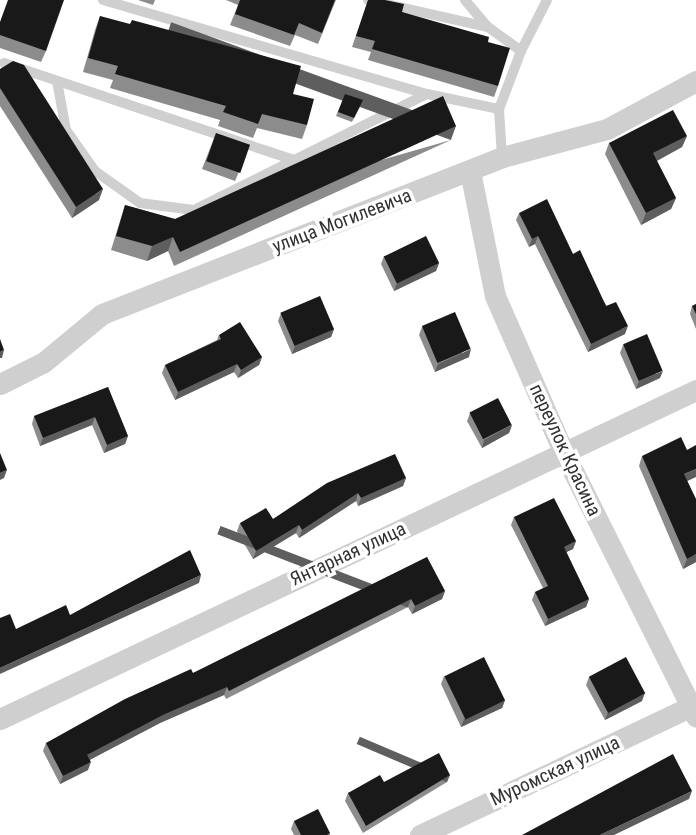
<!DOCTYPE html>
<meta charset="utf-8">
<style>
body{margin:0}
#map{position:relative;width:696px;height:835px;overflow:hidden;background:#fff;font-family:"Roboto Condensed",sans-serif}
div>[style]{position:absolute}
.service>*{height:10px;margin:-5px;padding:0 5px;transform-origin:5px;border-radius:5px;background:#cfcfcf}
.minor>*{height:21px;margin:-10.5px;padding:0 10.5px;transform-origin:10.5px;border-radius:10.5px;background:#cfcfcf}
.wall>*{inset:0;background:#8c8c8c}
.shaded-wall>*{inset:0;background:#5e5e5e;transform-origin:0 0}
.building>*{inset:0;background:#191919;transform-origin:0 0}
span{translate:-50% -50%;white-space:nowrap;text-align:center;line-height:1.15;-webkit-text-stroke:7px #fff;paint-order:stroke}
.street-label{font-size:19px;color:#323232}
</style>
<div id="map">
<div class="service">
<div style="left:103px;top:0;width:337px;rotate:16.2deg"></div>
<div style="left:427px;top:94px;width:74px;rotate:11.8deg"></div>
<div style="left:368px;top:0;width:123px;rotate:12.7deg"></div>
<div style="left:488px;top:27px;width:41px;rotate:36deg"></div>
<div style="left:465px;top:0;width:35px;rotate:50deg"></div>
<div style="left:4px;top:63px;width:306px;rotate:18.5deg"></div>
<div style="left:57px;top:81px;width:50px;rotate:79.6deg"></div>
<div style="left:66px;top:130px;width:50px;rotate:54.7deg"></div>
<div style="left:95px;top:171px;width:55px;rotate:35.4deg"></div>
<div style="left:140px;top:203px;width:54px;rotate:7.4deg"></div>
<div style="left:194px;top:210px;width:260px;rotate:-26.5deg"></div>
<div style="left:502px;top:157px;width:48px;rotate:-93.6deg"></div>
<div style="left:499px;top:109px;width:62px;rotate:-69.2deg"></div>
<div style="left:521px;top:51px;width:57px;rotate:-63deg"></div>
</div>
<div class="minor">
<div style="left:470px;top:171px;width:127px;rotate:78.7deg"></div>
<div style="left:495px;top:296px;width:169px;rotate:66.3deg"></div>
<div style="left:563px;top:451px;width:297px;rotate:63.4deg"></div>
<div style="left:0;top:384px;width:49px;rotate:-26.6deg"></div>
<div style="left:44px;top:362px;width:75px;rotate:-39.6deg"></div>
<div style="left:102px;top:314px;width:430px;rotate:-21.4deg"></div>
<div style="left:502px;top:157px;width:109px;rotate:-14.9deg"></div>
<div style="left:607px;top:129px;width:101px;rotate:-28.3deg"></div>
<div style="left:0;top:719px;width:770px;rotate:-25.3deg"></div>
<div style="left:420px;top:835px;width:306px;rotate:-25.4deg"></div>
</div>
<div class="wall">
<div style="clip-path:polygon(138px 0,155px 0,153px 5px)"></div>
<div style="clip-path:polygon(226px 0,336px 0,318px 44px,295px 35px,290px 46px,230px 25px,238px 5px)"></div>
<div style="clip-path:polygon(368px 0,488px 42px,498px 86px,494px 97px,368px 60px,371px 52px,352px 47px)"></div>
<div style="clip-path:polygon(100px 16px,293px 94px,307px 125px,302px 139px,257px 128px,253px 138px,218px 126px,220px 120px,110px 88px,113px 80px,83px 72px,95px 30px)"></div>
<div style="clip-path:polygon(0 22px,46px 51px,41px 62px,0 48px)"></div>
<div style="clip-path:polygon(0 69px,99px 200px,72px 218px,0 106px)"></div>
<div style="clip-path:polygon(345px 94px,361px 105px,352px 122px,336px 116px)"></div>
<div style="clip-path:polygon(216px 133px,247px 153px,235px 181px,202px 169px)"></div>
<div style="clip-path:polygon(687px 136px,682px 147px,657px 161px,676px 198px,671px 209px,641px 225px,605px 154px,609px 143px)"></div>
<div style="clip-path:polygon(451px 140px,174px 266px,168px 251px,147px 261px,111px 250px,125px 205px,175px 219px)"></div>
<div style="clip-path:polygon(519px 213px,573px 254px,625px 334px,588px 352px,535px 244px,529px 247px,516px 220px)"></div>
<div style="clip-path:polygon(384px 256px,439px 263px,436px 271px,394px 291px,381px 264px)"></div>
<div style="clip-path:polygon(696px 304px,696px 329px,690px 314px,692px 306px)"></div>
<div style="clip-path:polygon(281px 313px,334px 329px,331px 337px,292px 354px,278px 321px)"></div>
<div style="clip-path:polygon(422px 327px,469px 357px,435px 372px,419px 335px)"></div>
<div style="clip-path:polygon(219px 335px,262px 357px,259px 365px,238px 378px,234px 372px,175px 400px,162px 373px,165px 365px,217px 340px)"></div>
<div style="clip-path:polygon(623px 345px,660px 378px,636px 389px,620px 353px)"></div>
<div style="clip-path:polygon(108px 387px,128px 436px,125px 444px,104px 453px,92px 425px,40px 446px,32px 424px,34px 416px)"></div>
<div style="clip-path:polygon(470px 413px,512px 425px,509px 433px,482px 448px,467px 421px)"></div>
<div style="clip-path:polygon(642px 456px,687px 481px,696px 562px,683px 569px,639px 466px)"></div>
<div style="clip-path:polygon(406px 478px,403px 486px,358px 506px,356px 501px,299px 538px,296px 533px,253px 559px,237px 531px,240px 523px,273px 519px)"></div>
<div style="clip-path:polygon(514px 517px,576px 541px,573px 549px,566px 552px,589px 599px,586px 607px,545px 626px,532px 600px,535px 592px,543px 588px,511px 525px)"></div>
<div style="clip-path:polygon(427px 557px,445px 591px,442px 599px,412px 614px,408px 607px,226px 699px,224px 695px,160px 723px,89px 760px,88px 770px,60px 784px,43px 751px,46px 743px,193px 673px)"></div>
<div style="clip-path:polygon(444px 676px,505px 700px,502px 708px,461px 727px,441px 684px)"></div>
<div style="clip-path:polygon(589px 677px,642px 701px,605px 720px,586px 685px)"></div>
<div style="clip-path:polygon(450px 775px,447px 782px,363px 833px,345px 801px,348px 793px,384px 782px)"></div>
<div style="clip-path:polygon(294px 821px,330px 833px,330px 835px,294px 835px,291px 829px)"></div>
</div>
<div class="shaded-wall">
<div style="left:456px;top:126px;width:15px;height:303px;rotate:110deg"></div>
<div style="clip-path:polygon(687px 136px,682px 147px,649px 165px,653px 153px)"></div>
<div style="clip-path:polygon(103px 189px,99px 200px,72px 218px,76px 207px)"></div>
<div style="clip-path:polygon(676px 198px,671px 209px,641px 225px,646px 213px)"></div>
<div style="clip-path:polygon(538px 236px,535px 244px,529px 247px,532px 239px)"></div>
<div style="clip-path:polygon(173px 237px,168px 251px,147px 261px,152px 246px)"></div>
<div style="clip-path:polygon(439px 263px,436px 271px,394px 291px,397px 283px)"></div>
<div style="clip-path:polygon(628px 326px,625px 334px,588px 352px,591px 344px)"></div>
<div style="clip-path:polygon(334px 329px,331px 337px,292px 354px,295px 346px)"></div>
<div style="clip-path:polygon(471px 349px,469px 357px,435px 372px,438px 364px)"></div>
<div style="clip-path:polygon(4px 350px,2px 358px,0 358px,0 352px)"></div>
<div style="clip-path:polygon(262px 357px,259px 365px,238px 378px,241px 370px)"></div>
<div style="clip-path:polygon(237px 364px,234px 372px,175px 400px,178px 392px)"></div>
<div style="clip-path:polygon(663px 371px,660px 378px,636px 389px,639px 381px)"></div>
<div style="clip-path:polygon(95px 417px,92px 425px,40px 446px,43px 438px)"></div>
<div style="clip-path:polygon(512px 425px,509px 433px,482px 448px,484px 440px)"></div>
<div style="clip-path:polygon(128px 436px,125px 444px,104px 453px,107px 445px)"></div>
<div style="clip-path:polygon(696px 469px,696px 477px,681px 484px,684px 474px)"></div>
<div style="clip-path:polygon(7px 470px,4px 478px,0 480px,0 473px)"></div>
<div style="clip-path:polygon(406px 478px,403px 486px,358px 506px,361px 498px)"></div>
<div style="clip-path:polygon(358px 493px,356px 501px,299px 538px,302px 530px)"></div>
<div style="clip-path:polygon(299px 525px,296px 533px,253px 559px,256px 551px)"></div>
<div style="clip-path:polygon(576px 541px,573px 549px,561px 555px,564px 547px)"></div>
<div style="clip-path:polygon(696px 554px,696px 562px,683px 569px,687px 559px)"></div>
<div style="clip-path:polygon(201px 575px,199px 583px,0 674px,0 668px)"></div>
<div style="clip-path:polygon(445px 591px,442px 599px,412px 614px,415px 606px)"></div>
<div style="left:411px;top:599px;width:9px;height:204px;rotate:111deg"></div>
<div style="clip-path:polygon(589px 599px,586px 607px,545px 626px,548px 619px)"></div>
<div style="clip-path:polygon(227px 687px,224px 695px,160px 723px,84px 763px,87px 755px,163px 715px)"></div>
<div style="clip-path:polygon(645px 693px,642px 701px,605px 720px,608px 712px)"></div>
<div style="clip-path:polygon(505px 700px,502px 708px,461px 727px,464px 719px)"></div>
<div style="clip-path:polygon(91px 762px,88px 770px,60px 784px,63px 776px)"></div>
<div style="left:450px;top:775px;width:8px;height:98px;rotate:113deg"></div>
<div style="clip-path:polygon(692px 791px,689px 799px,614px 835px,600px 835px)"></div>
</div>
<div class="building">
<div style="clip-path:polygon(8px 0,64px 0,46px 51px,0 35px,0 22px)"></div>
<div style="clip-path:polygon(240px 0,335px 0,322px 33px,299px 23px,294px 35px,235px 14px)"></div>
<div style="clip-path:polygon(368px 0,385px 0,404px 4px,402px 12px,489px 37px,488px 42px,510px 48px,498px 86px,372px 49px,375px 41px,356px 36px)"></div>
<div style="clip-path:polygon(100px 16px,130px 24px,132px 20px,301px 66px,293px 94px,314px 99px,307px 125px,262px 114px,258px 124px,223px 112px,226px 106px,115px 74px,118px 66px,88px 58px)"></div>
<div style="clip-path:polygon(13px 61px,24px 65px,103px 189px,76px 207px,0 88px,0 69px)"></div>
<div style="clip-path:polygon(345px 94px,363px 100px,354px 118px,338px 112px)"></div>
<div style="clip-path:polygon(443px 96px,456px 126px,180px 252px,173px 237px,152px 246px,116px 236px,125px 205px,175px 219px)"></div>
<div style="clip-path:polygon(673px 110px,687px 136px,653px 153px,676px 198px,646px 213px,609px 143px)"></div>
<div style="left:216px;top:133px;width:36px;height:30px;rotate:19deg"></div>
<div style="clip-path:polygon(547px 199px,573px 254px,580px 250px,606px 306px,616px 302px,628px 326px,591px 344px,538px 236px,532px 239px,519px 213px)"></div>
<div style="left:426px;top:236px;width:30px;height:47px;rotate:64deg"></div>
<div style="left:320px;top:296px;width:36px;height:43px;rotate:67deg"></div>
<div style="clip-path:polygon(696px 304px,696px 314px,692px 306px)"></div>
<div style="left:455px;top:312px;width:40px;height:36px;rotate:67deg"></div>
<div style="clip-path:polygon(240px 322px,262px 357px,241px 370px,237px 364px,178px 392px,165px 365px,221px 339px,219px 335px)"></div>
<div style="left:647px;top:334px;width:40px;height:26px;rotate:67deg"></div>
<div style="clip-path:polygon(0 339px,4px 350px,0 352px)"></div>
<div style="clip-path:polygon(108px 387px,128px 436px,107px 445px,95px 417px,43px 438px,34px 416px)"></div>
<div style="left:498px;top:398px;width:30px;height:32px;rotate:63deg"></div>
<div style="clip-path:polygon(681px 437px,687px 450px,696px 445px,696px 469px,684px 474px,696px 499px,696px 554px,687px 559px,642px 456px)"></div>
<div style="clip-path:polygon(0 453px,7px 470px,0 473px)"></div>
<div style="clip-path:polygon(395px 454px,406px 478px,361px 498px,358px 493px,302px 530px,299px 525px,256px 551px,240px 523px,266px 508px,273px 519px,327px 483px)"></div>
<div style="clip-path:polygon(554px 498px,576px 541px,564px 547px,589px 599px,548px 619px,535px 592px,548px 586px,514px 517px)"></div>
<div style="clip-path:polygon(190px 550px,201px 575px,0 668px,0 618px,10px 614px,16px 629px,66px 605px,70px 615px)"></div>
<div style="clip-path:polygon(427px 557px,445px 591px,415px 606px,411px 599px,229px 691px,227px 687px,163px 715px,87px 755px,91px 762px,63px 776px,46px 743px,125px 699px,191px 669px,193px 673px)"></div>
<div style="left:484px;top:657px;width:48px;height:44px;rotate:64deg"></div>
<div style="left:626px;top:657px;width:41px;height:42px;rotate:62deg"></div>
<div style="clip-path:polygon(439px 753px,450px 775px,366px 826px,348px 793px,380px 775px,384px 782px)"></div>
<div style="clip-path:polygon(673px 754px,692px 791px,600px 835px,522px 835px)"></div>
<div style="clip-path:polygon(318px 809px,330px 833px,327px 835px,301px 835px,294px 821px)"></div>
</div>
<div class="street-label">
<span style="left:342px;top:221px;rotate:-21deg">улица Могилевича</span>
<span style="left:565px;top:450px;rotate:65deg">переулок Красина</span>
<span style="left:348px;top:554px;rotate:-25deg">Янтарная улица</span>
<span style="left:555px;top:771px;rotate:-25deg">Муромская улица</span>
</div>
</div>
